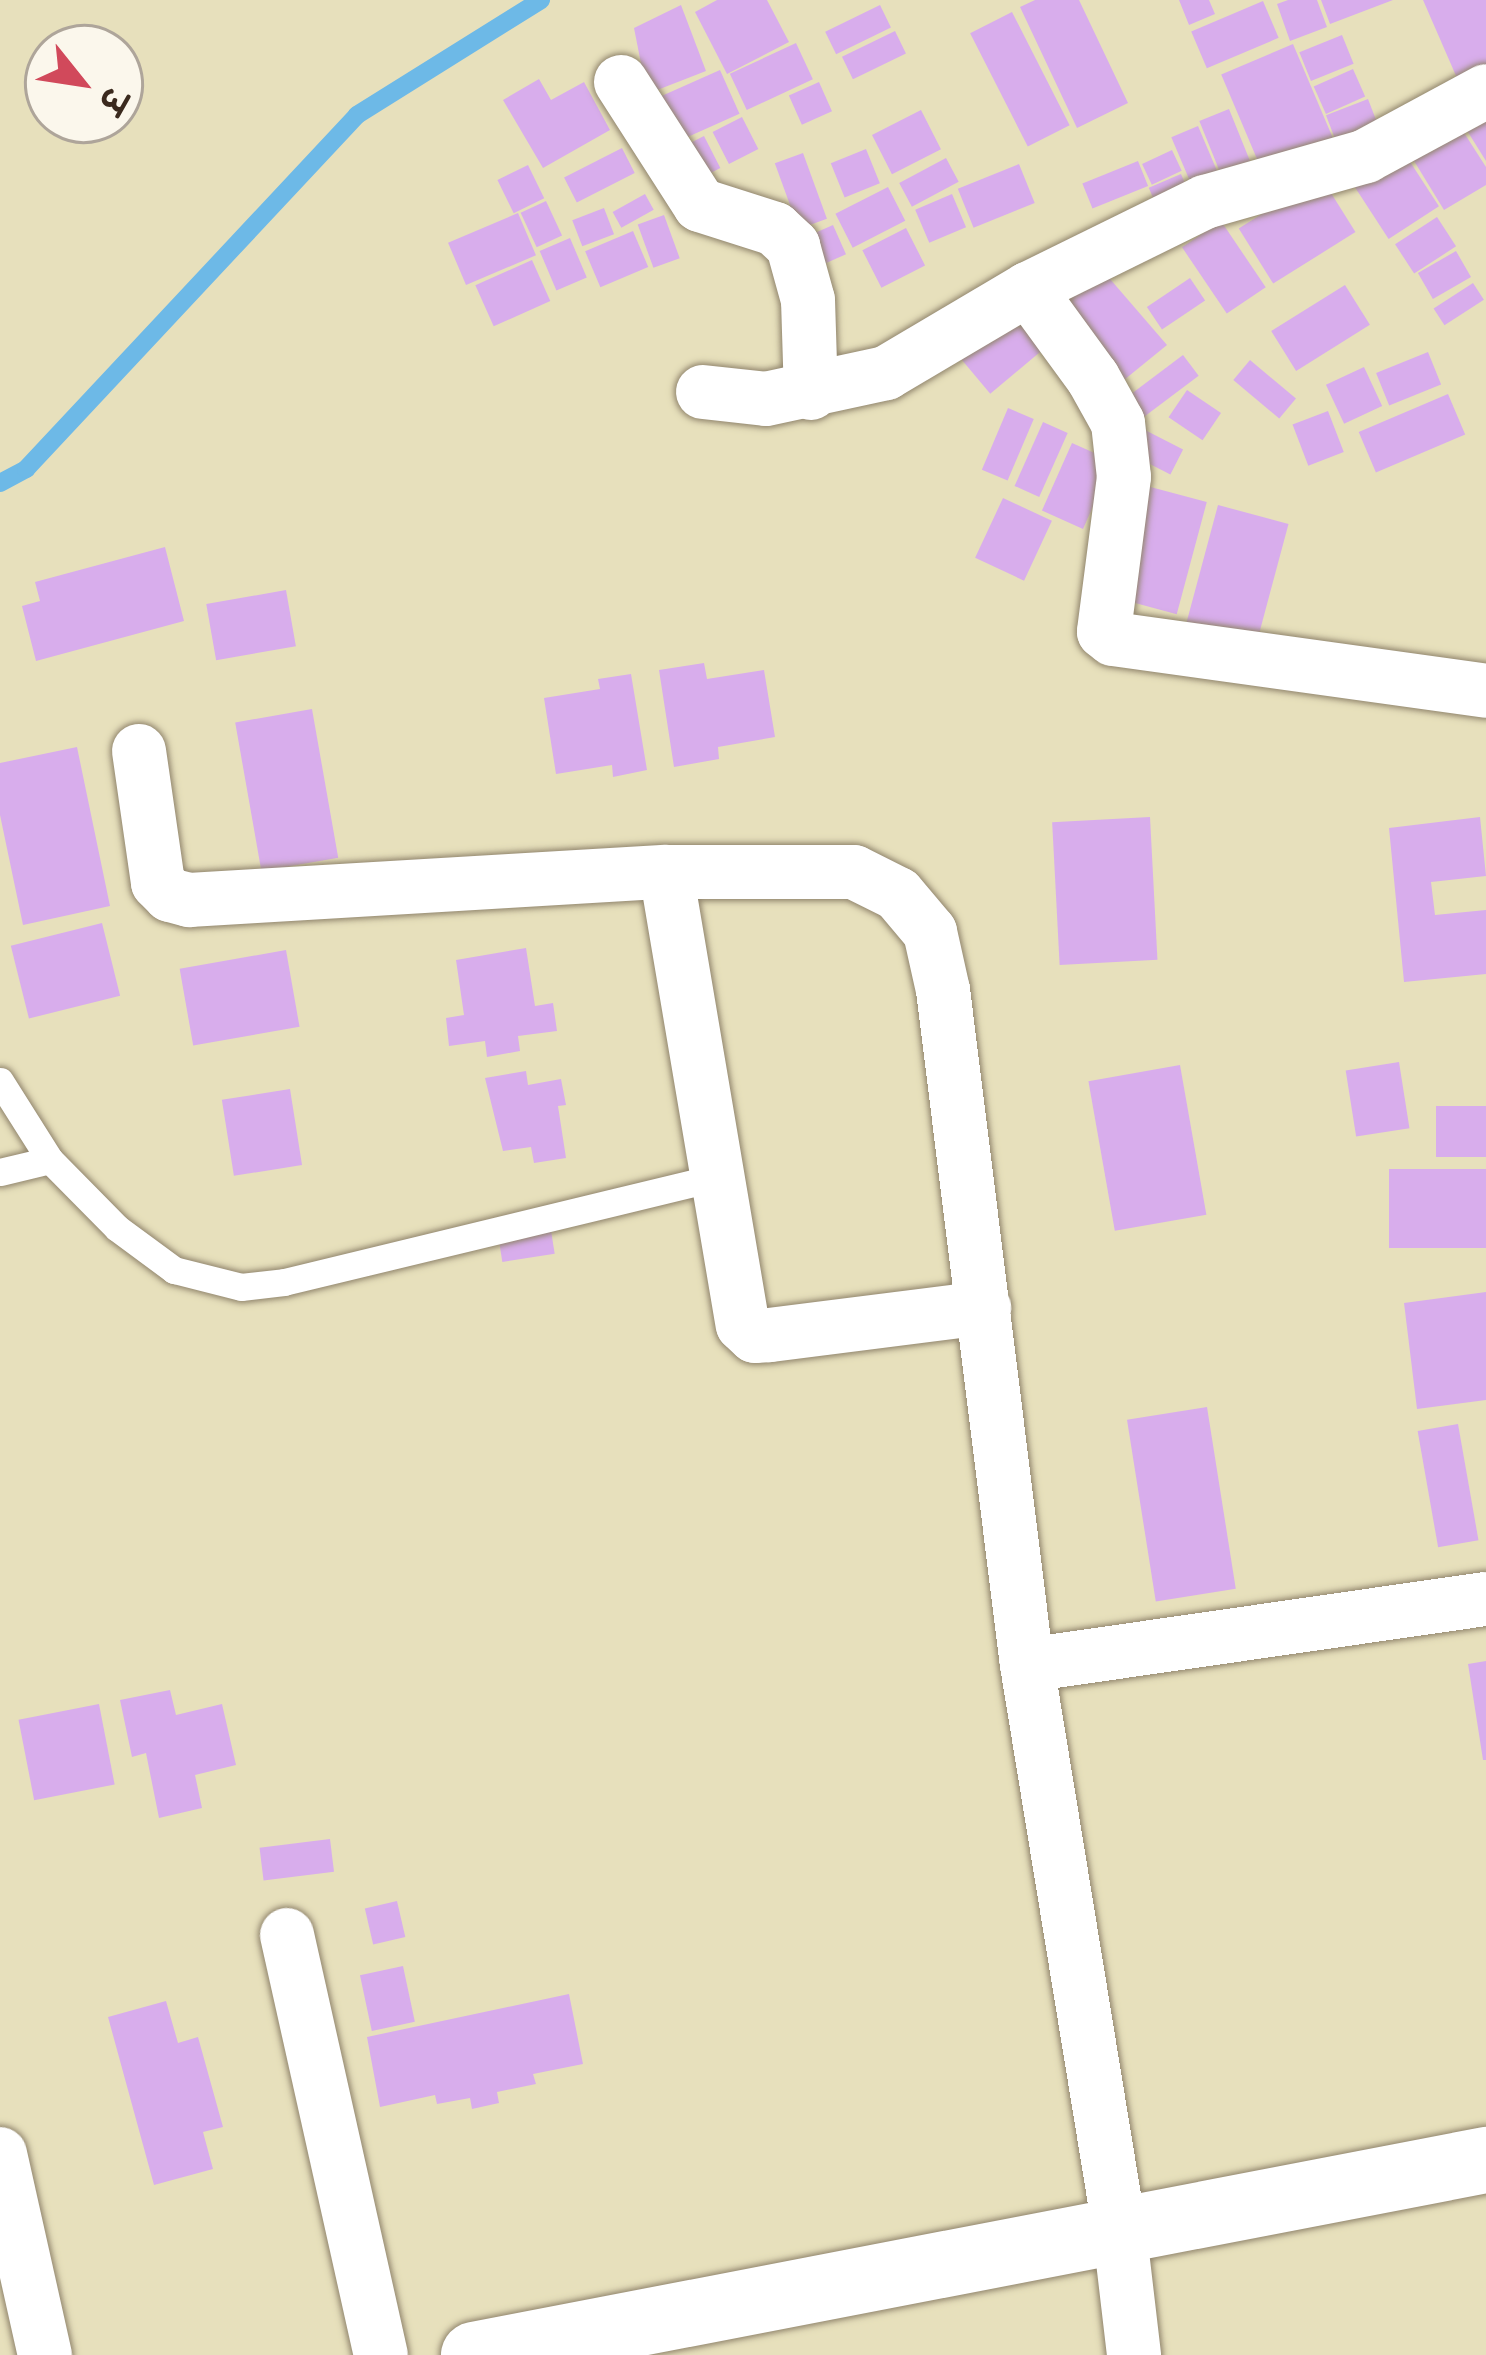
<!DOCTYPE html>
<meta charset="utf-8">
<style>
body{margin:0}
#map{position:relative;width:1486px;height:2355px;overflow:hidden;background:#e7e0bc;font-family:Sriracha,"Playpen Sans Deva",sans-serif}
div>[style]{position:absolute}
.stream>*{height:18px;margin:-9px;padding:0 9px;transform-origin:9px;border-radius:9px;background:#6db9e7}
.building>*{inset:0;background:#d8adec;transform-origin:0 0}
.roads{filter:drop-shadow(0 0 3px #91856d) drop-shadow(0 0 3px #91856d)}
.lane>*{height:27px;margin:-13.5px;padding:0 13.5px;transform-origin:13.5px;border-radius:13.5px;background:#fff}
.street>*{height:54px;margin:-27px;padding:0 27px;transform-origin:27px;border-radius:27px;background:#fff}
.secondary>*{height:66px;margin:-33px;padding:0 33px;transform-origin:33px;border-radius:33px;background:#fff}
span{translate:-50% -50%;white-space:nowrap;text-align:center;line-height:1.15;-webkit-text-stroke:10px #fbf7ec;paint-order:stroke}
.north{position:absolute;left:24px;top:24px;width:120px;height:120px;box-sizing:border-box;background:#fbf7ec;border:3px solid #aea59a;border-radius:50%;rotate:120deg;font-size:33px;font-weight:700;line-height:48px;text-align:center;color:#3b2a1e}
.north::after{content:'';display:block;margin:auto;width:42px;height:54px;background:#d1495b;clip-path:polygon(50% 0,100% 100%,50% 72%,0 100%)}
</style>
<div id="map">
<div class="stream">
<div style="left:0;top:483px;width:30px;rotate:-28deg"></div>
<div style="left:26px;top:469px;width:485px;rotate:-46.9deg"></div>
<div style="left:357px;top:115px;width:217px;rotate:-32deg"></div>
</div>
<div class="building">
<div style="clip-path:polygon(717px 0,767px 0,789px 42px,727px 74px,695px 12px)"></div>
<div style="clip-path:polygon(1035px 0,1079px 0,1128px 103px,1077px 128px,1020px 7px)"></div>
<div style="clip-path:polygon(1179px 0,1209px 0,1215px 14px,1189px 25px)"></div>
<div style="clip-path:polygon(1288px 0,1317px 0,1327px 27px,1290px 41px,1277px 4px)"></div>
<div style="clip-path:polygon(1321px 0,1393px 0,1330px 24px)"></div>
<div style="clip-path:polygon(1423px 0,1486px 0,1486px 73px,1460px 85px)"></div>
<div style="left:1263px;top:1px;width:40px;height:78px;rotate:67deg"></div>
<div style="clip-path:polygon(681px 5px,706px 71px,647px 94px,634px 28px)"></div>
<div style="left:880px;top:5px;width:25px;height:61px;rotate:64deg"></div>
<div style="left:1012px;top:12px;width:127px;height:47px;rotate:63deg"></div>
<div style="left:895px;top:31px;width:25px;height:59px;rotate:64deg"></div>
<div style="left:1342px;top:35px;width:31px;height:46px;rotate:68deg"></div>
<div style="left:796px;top:43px;width:40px;height:73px;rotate:65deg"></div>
<div style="left:1293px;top:44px;width:114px;height:78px;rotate:67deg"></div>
<div style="left:1353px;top:69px;width:30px;height:43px;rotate:66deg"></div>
<div style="left:720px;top:70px;width:48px;height:85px;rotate:66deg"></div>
<div style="clip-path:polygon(539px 79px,551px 100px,584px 82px,610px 130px,543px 168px,503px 100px)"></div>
<div style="left:819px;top:82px;width:32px;height:33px;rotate:66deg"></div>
<div style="left:1368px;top:99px;width:30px;height:45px;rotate:69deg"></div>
<div style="clip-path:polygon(1486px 106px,1486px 161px,1461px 121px)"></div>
<div style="left:1229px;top:109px;width:65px;height:32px;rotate:68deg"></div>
<div style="left:921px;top:110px;width:44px;height:55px;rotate:63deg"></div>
<div style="left:742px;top:117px;width:36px;height:33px;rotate:63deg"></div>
<div style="clip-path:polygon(1459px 125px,1486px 167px,1486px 185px,1444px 210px,1411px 156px)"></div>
<div style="left:1198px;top:126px;width:63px;height:29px;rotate:67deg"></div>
<div style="left:704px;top:136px;width:36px;height:36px;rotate:63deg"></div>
<div style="left:622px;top:148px;width:28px;height:65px;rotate:63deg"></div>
<div style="left:866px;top:149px;width:37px;height:38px;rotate:68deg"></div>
<div style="left:1172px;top:150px;width:23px;height:33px;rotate:65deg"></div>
<div style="left:1403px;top:151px;width:66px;height:60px;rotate:57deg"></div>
<div style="left:803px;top:153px;width:70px;height:30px;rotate:70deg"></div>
<div style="left:946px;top:158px;width:27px;height:53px;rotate:62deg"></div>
<div style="left:1138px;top:161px;width:27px;height:60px;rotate:68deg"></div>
<div style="left:1019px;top:164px;width:42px;height:66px;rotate:68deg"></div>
<div style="left:528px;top:165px;width:37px;height:34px;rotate:64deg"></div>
<div style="left:1181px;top:174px;width:28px;height:35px;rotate:67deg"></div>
<div style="left:1321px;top:177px;width:65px;height:97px;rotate:58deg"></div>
<div style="left:888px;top:187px;width:38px;height:59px;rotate:63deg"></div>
<div style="left:645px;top:194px;width:18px;height:37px;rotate:61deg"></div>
<div style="left:952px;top:194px;width:36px;height:40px;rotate:67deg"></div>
<div style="left:546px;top:201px;width:38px;height:28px;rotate:65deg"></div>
<div style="left:604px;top:208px;width:28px;height:34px;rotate:69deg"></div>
<div style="left:518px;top:213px;width:46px;height:76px;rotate:67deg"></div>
<div style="left:664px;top:215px;width:46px;height:28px;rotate:70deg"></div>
<div style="left:1437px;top:217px;width:35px;height:50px;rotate:57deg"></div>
<div style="left:1221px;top:221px;width:80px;height:47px;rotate:56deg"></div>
<div style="left:833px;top:225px;width:32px;height:26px;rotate:66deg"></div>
<div style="left:906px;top:228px;width:42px;height:49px;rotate:63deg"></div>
<div style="left:633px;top:231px;width:39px;height:52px;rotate:67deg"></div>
<div style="left:570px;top:238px;width:43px;height:33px;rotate:67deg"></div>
<div style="left:1456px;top:251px;width:30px;height:44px;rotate:60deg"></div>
<div style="left:532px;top:260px;width:45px;height:62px;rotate:66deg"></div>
<div style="clip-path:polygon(1104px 272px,1167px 345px,1108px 393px,1053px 302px)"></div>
<div style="left:1190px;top:278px;width:27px;height:52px;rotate:56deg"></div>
<div style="left:1473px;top:283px;width:20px;height:47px;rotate:57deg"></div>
<div style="left:1345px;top:285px;width:47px;height:87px;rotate:58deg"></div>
<div style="left:1009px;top:301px;width:59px;height:74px;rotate:50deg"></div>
<div style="left:1428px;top:352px;width:35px;height:56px;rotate:68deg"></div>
<div style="left:1183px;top:355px;width:26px;height:87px;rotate:53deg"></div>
<div style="left:1250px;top:360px;width:60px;height:26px;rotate:40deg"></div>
<div style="left:1364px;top:367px;width:43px;height:42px;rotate:65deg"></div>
<div style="left:1187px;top:390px;width:41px;height:33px;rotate:34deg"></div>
<div style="left:1448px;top:394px;width:44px;height:97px;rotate:67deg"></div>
<div style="left:1008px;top:408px;width:28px;height:67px;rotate:23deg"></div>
<div style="left:1328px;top:411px;width:44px;height:38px;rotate:69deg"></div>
<div style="left:1043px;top:422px;width:27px;height:70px;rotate:24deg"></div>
<div style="left:1143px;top:429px;width:45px;height:28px;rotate:27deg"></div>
<div style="left:1072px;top:443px;width:45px;height:74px;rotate:24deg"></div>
<div style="left:1143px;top:485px;width:66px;height:116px;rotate:15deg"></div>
<div style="left:1003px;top:498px;width:54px;height:66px;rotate:25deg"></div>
<div style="left:1218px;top:505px;width:73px;height:125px;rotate:15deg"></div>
<div style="clip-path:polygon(165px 547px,184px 621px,36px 661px,22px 606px,40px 601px,35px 582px)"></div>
<div style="left:286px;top:590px;width:57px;height:81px;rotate:80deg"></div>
<div style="clip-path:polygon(704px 663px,707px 679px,764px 670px,775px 737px,718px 747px,719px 759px,674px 767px,659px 670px)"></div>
<div style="clip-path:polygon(631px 674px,647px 770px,613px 777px,612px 765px,556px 774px,544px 698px,600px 689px,598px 679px)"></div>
<div style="left:312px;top:709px;width:151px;height:78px;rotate:80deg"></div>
<div style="clip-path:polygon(77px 747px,110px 906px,23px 925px,0 815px,0 763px)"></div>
<div style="left:1150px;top:817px;width:143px;height:98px;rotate:87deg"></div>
<div style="clip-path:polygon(1480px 817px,1486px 876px,1431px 882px,1435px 915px,1486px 910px,1486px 974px,1404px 982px,1389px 828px)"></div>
<div style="left:102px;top:923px;width:75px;height:94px;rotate:76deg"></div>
<div style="clip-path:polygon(526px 948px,535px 1006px,553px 1003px,557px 1031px,518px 1036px,520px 1051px,487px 1057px,485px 1041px,449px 1046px,446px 1018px,464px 1015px,456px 960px)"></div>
<div style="left:286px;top:950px;width:78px;height:108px;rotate:80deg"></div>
<div style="left:1399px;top:1062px;width:67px;height:54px;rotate:81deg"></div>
<div style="left:1180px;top:1065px;width:152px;height:93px;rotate:80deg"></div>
<div style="clip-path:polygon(526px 1071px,528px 1085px,561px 1079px,566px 1105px,558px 1106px,566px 1158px,534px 1163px,531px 1147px,503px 1151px,485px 1078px)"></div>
<div style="left:290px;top:1089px;width:77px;height:69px;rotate:81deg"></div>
<div style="left:1486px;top:1106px;width:51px;height:50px;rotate:90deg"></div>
<div style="left:1486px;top:1169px;width:79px;height:97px;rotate:90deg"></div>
<div style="left:550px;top:1224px;width:30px;height:53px;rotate:81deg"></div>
<div style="clip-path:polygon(1486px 1292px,1486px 1400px,1417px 1409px,1404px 1303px)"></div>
<div style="left:1207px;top:1407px;width:184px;height:81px;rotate:81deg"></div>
<div style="left:1458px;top:1424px;width:118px;height:41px;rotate:80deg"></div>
<div style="clip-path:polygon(1486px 1661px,1486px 1760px,1483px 1760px,1468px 1664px)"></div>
<div style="clip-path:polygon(170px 1690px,176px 1715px,222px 1704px,236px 1765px,195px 1775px,202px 1808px,159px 1818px,146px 1753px,132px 1757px,120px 1700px)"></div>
<div style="left:99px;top:1704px;width:82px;height:82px;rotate:79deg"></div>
<div style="left:330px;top:1839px;width:33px;height:71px;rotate:83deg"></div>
<div style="left:397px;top:1901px;width:37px;height:33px;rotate:77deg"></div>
<div style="left:403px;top:1966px;width:57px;height:44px;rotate:78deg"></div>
<div style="clip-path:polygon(569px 1994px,583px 2064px,533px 2074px,536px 2084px,497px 2092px,499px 2103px,472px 2109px,470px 2098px,437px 2104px,435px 2095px,380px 2107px,367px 2037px)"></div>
<div style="clip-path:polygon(166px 2001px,178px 2043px,198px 2037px,223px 2127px,203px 2132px,213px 2169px,154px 2185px,108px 2017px)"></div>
</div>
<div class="roads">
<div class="lane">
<div style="left:0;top:1081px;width:93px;rotate:57.7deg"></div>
<div style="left:50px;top:1160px;width:95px;rotate:45.4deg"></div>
<div style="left:117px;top:1228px;width:71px;rotate:36.4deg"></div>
<div style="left:174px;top:1270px;width:69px;rotate:14.2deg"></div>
<div style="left:241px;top:1287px;width:43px;rotate:-6.6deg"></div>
<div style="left:284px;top:1282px;width:447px;rotate:-13.6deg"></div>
<div style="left:0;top:1172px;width:51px;rotate:-13.5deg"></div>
</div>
<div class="street">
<div style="left:621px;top:82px;width:146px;rotate:57.3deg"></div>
<div style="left:700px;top:205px;width:79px;rotate:17.7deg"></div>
<div style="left:775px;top:229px;width:25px;rotate:43deg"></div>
<div style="left:793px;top:246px;width:56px;rotate:74.5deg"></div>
<div style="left:808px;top:300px;width:93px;rotate:88.2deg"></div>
<div style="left:1028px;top:289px;width:110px;rotate:53.9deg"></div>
<div style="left:1093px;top:378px;width:51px;rotate:60.9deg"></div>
<div style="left:1118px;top:423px;width:54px;rotate:83.7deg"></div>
<div style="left:1124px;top:477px;width:156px;rotate:97.4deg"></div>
<div style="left:1104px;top:632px;width:11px;rotate:38deg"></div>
<div style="left:1113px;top:639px;width:377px;rotate:7.9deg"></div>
<div style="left:703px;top:392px;width:63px;rotate:6.3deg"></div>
<div style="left:766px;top:399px;width:123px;rotate:-12.2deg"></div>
<div style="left:886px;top:373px;width:165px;rotate:-30.6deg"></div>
<div style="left:1028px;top:289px;width:197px;rotate:-26.2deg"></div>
<div style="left:1205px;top:202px;width:167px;rotate:-15.9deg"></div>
<div style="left:1366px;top:156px;width:136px;rotate:-28.4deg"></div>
<div style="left:139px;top:751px;width:133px;rotate:81.8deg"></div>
<div style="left:158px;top:883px;width:17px;rotate:45deg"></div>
<div style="left:170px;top:895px;width:20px;rotate:15deg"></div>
<div style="left:189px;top:900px;width:478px;rotate:-3.4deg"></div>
<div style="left:666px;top:872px;width:188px"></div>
<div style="left:854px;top:872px;width:49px;rotate:26.6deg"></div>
<div style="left:898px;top:894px;width:50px;rotate:49.9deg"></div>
<div style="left:930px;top:932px;width:59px;rotate:77.4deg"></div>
<div style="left:943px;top:990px;width:680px;rotate:82.91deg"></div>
<div style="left:1027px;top:1665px;width:569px;rotate:80.7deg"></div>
<div style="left:1119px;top:2227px;width:129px;rotate:83.3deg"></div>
<div style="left:666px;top:872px;width:459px;rotate:80.4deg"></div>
<div style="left:743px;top:1325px;width:16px;rotate:43deg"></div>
<div style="left:755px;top:1336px;width:15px;rotate:-4deg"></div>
<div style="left:770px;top:1335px;width:216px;rotate:-7.2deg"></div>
<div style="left:1027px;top:1665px;width:464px;rotate:-8.2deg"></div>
<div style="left:287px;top:1935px;width:430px;rotate:77.4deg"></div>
<div style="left:0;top:2154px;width:206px;rotate:77.4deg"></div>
</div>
<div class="secondary">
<div style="left:474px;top:2355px;width:1031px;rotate:-10.91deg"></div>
</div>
</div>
<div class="north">उ</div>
</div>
